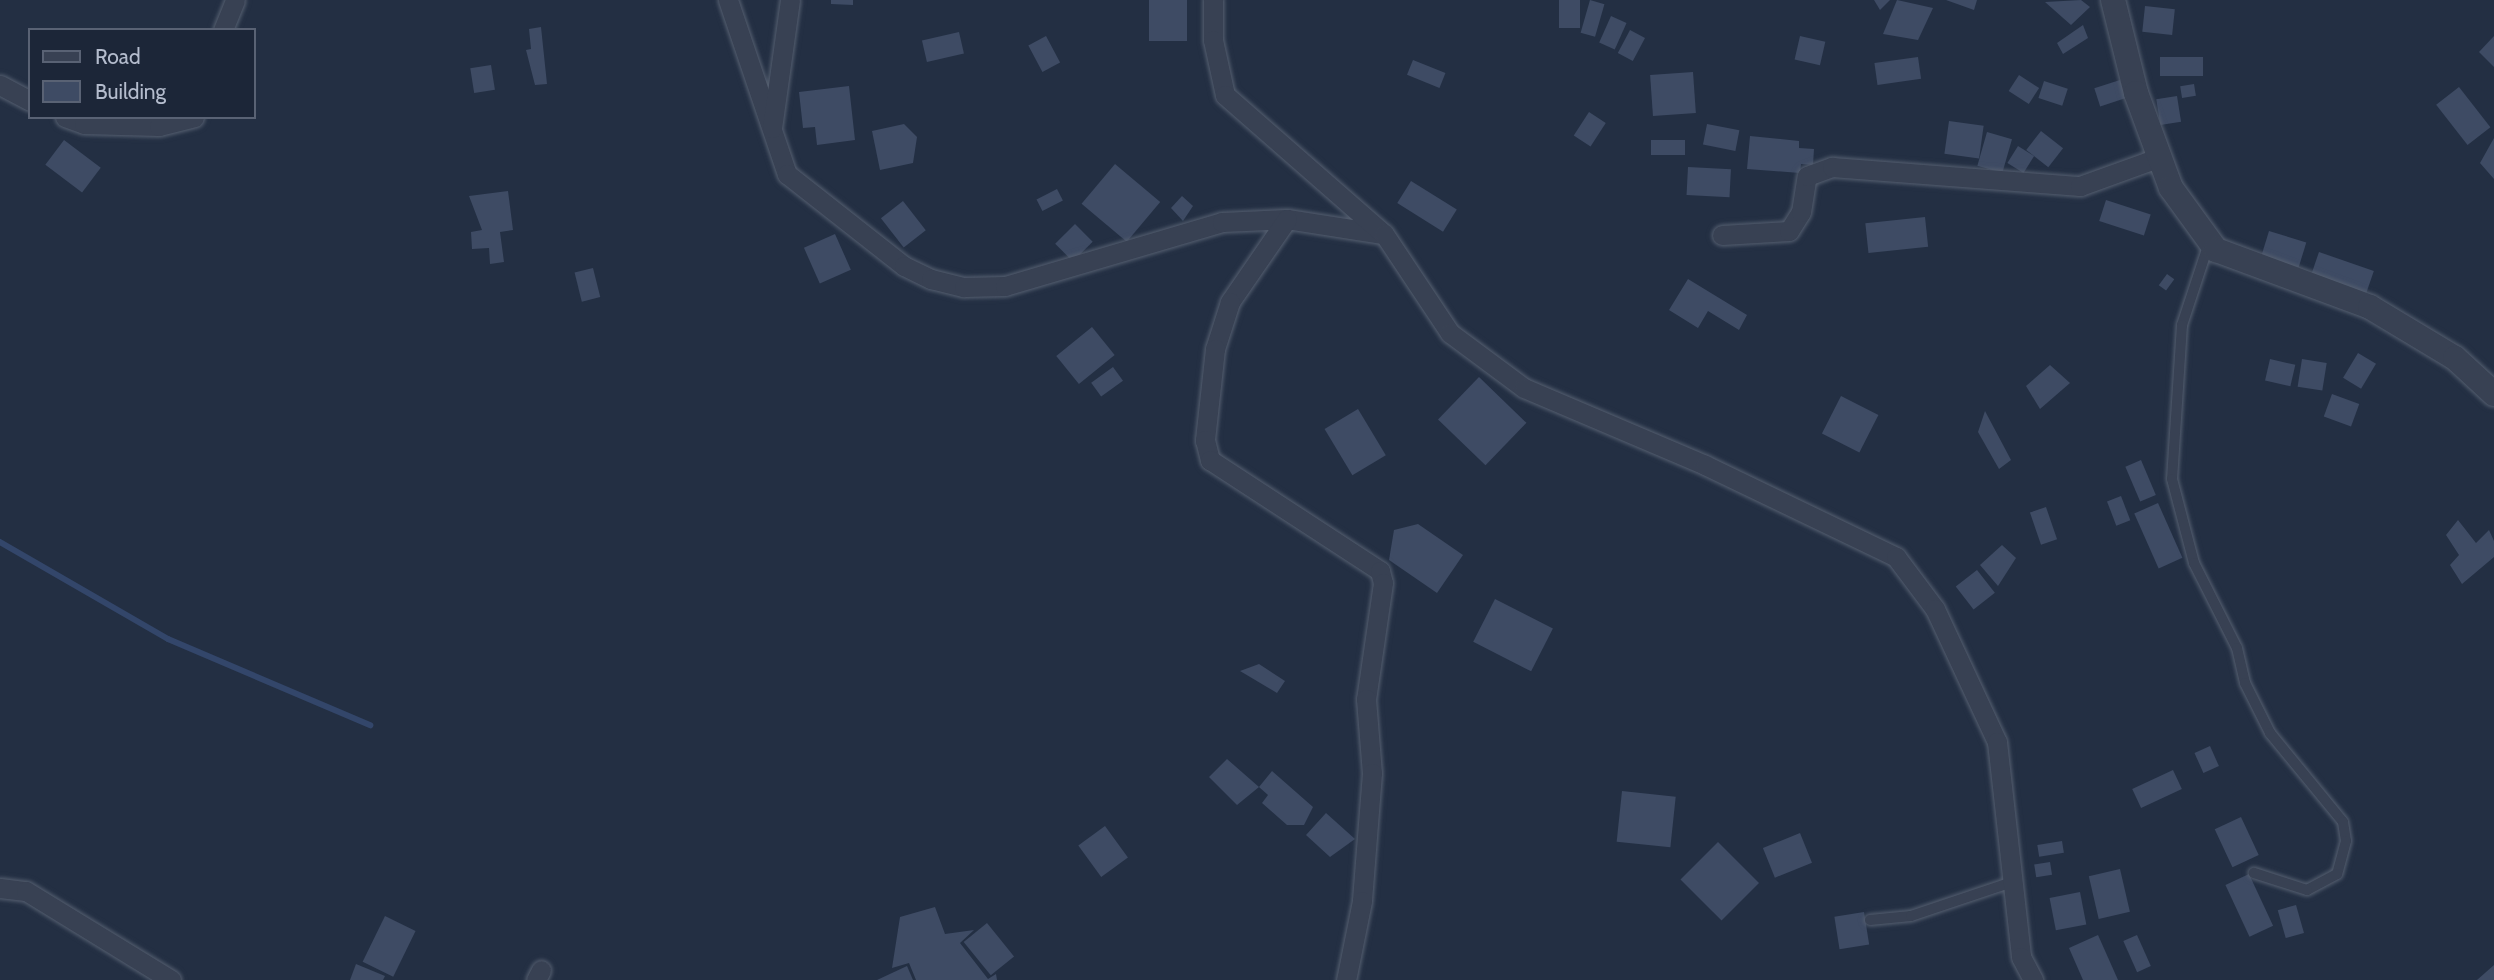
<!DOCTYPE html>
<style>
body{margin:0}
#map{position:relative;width:2494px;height:980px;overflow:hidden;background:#232f43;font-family:Cabin,sans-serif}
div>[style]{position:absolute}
.stream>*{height:6px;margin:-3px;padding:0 3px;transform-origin:3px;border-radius:3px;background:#33466a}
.building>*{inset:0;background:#3e4b64;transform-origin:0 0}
.roads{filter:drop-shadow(0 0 2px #555f70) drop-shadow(0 0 2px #555f70)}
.service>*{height:10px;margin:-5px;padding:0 5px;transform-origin:5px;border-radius:5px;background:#384153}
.minor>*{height:19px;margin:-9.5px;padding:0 9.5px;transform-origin:9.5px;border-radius:9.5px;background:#384153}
.tertiary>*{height:24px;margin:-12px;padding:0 12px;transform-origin:12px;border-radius:12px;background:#384153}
span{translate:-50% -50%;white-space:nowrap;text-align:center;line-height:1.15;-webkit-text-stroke:5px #1c2638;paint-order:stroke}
.legend{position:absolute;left:28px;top:28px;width:228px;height:91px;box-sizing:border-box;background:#1c2638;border:2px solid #596274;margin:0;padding:9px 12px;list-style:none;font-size:21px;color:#b4bccd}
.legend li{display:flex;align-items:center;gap:14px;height:35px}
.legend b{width:35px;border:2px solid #596274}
</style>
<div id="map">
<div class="stream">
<div style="left:0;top:542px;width:194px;rotate:30deg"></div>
<div style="left:168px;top:639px;width:220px;rotate:23.1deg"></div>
</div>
<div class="building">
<div style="clip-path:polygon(831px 0,853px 0,853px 5px,831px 4px)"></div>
<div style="left:1149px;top:0;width:38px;height:41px"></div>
<div style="left:1559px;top:0;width:21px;height:28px"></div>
<div style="left:1590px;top:0;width:15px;height:34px;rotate:16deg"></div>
<div style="clip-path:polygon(1874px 0,1890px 0,1880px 10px)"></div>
<div style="clip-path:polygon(1897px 0,1933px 8px,1918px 40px,1883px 34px)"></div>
<div style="clip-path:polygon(1946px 0,1977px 0,1974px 10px)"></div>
<div style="clip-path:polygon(2081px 0,2090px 7px,2071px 25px,2045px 2px)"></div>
<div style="left:2145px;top:6px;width:30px;height:26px;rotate:6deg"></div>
<div style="left:1611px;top:16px;width:17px;height:29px;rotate:24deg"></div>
<div style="clip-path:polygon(2083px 25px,2088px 38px,2063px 54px,2057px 43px)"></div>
<div style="clip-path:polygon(541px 27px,547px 84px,535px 85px,526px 50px,531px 49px,529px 29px)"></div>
<div style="left:1630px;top:30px;width:17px;height:26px;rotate:28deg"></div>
<div style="left:959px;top:32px;width:22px;height:38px;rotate:77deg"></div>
<div style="left:1046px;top:36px;width:30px;height:20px;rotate:62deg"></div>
<div style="left:1800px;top:36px;width:26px;height:24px;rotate:13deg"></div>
<div style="clip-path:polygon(2494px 36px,2494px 67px,2479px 52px)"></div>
<div style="left:1918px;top:57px;width:22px;height:44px;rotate:82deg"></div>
<div style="left:2203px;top:57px;width:19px;height:43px;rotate:90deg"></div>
<div style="left:1413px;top:60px;width:35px;height:16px;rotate:22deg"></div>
<div style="left:491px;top:65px;width:25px;height:21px;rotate:81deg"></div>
<div style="left:1693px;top:72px;width:41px;height:43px;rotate:86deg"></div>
<div style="left:2019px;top:75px;width:24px;height:19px;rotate:33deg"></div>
<div style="left:2120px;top:80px;width:19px;height:27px;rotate:72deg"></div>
<div style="left:2044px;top:81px;width:25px;height:18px;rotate:18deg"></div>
<div style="left:2194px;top:84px;width:12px;height:14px;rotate:81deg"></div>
<div style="clip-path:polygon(849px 86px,855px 140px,817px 145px,815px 127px,803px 128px,799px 92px)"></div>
<div style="left:2459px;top:87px;width:51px;height:29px;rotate:52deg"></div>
<div style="left:2177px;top:96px;width:26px;height:21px;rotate:81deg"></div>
<div style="left:1589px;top:112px;width:20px;height:28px;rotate:33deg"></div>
<div style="left:1949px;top:121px;width:35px;height:33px;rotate:8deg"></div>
<div style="clip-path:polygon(904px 124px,917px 137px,913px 163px,880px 170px,872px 131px)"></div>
<div style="left:1707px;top:124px;width:33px;height:21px;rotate:11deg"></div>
<div style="left:2041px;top:131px;width:28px;height:24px;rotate:38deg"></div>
<div style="left:1987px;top:132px;width:26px;height:35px;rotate:16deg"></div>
<div style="clip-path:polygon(1750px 136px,1799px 141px,1799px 148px,1814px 149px,1813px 165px,1801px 164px,1800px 173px,1747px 169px)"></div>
<div style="clip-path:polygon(2494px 138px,2494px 179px,2480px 163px)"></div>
<div style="left:64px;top:140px;width:46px;height:31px;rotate:37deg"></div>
<div style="left:1651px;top:140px;width:34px;height:15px"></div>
<div style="left:2018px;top:146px;width:19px;height:20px;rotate:32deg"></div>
<div style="left:1115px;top:164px;width:59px;height:52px;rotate:40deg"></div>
<div style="left:1688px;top:167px;width:43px;height:28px;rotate:3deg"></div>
<div style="left:1411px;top:181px;width:54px;height:26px;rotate:32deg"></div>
<div style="left:1057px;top:189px;width:13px;height:23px;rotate:63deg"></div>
<div style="clip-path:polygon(508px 191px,513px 230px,500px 232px,504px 262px,490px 264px,489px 248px,472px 249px,471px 232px,482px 230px,469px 196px)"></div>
<div style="clip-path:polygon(1182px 196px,1193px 206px,1183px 221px,1171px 208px)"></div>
<div style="left:2106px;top:200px;width:47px;height:22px;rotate:18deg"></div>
<div style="left:903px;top:201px;width:37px;height:28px;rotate:52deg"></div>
<div style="left:1925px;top:217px;width:30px;height:60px;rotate:84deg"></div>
<div style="left:1075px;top:224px;width:25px;height:28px;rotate:45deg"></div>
<div style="left:2269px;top:231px;width:39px;height:26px;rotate:17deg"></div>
<div style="left:835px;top:234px;width:39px;height:34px;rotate:66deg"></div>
<div style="left:2319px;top:252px;width:58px;height:27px;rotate:19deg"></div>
<div style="left:593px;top:268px;width:30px;height:19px;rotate:76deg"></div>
<div style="left:2167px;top:274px;width:9px;height:14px;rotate:36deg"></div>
<div style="clip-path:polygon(1688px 279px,1747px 315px,1739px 330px,1708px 311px,1698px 328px,1669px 310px)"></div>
<div style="left:1092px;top:327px;width:36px;height:46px;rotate:51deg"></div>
<div style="left:2358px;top:353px;width:21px;height:29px;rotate:31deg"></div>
<div style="left:2270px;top:359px;width:26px;height:22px;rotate:13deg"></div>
<div style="left:2302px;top:359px;width:25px;height:28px;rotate:9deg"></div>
<div style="clip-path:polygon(2050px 365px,2070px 383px,2040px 409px,2026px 386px)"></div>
<div style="left:1113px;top:367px;width:17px;height:27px;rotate:54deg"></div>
<div style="left:1479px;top:377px;width:66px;height:59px;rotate:44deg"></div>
<div style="left:2332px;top:394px;width:29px;height:24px;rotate:20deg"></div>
<div style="left:1841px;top:396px;width:42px;height:42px;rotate:27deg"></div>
<div style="left:1358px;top:409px;width:54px;height:39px;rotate:59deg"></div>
<div style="clip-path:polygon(1985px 411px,2011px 460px,1999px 469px,1978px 432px)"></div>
<div style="left:2141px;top:460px;width:38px;height:17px;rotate:67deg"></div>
<div style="left:2121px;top:496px;width:26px;height:15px;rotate:69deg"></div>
<div style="left:2158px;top:503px;width:60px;height:26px;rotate:66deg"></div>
<div style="left:2046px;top:507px;width:34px;height:17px;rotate:71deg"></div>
<div style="clip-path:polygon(2458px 520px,2476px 543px,2489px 530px,2494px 541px,2494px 557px,2462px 584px,2450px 565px,2459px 555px,2446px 535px)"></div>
<div style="clip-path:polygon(1418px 524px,1463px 555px,1437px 593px,1389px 560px,1394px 530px)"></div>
<div style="clip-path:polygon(2002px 545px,2016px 558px,1998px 586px,1980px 565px)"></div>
<div style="left:1977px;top:570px;width:29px;height:27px;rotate:52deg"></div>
<div style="left:1495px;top:599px;width:65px;height:48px;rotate:27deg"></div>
<div style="clip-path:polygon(1259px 664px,1285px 681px,1277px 693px,1240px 671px)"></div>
<div style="left:2210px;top:746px;width:22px;height:17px;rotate:66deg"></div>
<div style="clip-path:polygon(1227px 759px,1259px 787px,1272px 771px,1313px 807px,1304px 825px,1287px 825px,1262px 803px,1268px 795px,1259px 787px,1237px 805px,1209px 777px)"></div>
<div style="left:2173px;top:770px;width:21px;height:45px;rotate:65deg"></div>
<div style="left:1622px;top:791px;width:54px;height:51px;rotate:6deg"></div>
<div style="clip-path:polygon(1326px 813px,1355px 839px,1330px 857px,1306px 835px)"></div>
<div style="left:2241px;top:817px;width:42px;height:29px;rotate:65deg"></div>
<div style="left:1105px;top:826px;width:39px;height:33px;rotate:54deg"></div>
<div style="left:1800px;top:833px;width:32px;height:40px;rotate:68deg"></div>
<div style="left:2062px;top:841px;width:12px;height:25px;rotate:81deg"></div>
<div style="left:1718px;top:842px;width:58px;height:53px;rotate:45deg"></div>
<div style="left:2050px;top:862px;width:13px;height:16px;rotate:81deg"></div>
<div style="left:2120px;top:869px;width:44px;height:32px;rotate:77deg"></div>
<div style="left:2249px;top:874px;width:57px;height:26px;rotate:65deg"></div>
<div style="left:2080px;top:892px;width:33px;height:31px;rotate:79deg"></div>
<div style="left:2296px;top:905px;width:29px;height:19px;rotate:74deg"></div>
<div style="clip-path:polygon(935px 907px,945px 934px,974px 930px,960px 943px,988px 979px,996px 974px,997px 980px,916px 980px,909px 963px,892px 968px,900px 917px)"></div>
<div style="left:1864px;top:912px;width:33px;height:30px;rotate:81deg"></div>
<div style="left:385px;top:916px;width:34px;height:51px;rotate:26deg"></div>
<div style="left:987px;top:923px;width:43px;height:30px;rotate:51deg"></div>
<div style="clip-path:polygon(2098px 935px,2118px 980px,2083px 980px,2069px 948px)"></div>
<div style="left:2137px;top:935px;width:34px;height:15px;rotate:66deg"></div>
<div style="clip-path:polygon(356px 964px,385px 976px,383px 980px,350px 980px)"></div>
<div style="clip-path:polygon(2494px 965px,2494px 980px,2477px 980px)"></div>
<div style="clip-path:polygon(907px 966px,913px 980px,877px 980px)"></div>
</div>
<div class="roads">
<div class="service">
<div style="left:2208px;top:246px;width:83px;rotate:108.2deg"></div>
<div style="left:2182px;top:325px;width:154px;rotate:93.7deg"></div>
<div style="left:2172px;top:479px;width:87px;rotate:75.3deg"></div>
<div style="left:2194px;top:563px;width:95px;rotate:63.2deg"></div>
<div style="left:2237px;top:648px;width:36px;rotate:77deg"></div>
<div style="left:2245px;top:683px;width:56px;rotate:63.4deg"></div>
<div style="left:2270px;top:733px;width:115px;rotate:50.6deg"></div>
<div style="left:2343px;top:822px;width:19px;rotate:81deg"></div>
<div style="left:2346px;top:841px;width:34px;rotate:105deg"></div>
<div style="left:2337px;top:874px;width:34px;rotate:152deg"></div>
<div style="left:2307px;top:890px;width:56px;rotate:-162.2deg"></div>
<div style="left:1870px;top:920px;width:41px;rotate:-5.6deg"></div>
<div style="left:1911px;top:916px;width:110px;rotate:-18.6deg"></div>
</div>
<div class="minor">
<div style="left:728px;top:0;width:184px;rotate:71.3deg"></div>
<div style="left:787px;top:174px;width:149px;rotate:38.2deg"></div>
<div style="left:904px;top:266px;width:30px;rotate:26deg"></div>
<div style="left:931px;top:279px;width:34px;rotate:14deg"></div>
<div style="left:964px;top:287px;width:41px;rotate:-1.4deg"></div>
<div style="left:1005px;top:286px;width:226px;rotate:-16.4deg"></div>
<div style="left:1222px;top:222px;width:65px;rotate:-2.6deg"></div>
<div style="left:1287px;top:219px;width:97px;rotate:8.9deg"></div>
<div style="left:1213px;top:0;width:40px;rotate:90deg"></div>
<div style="left:1213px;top:40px;width:56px;rotate:77.7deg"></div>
<div style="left:1225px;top:95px;width:211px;rotate:41.2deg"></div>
<div style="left:1384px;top:234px;width:119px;rotate:56.3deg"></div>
<div style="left:1450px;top:333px;width:92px;rotate:36.6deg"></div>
<div style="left:1524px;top:388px;width:197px;rotate:23deg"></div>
<div style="left:1705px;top:465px;width:212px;rotate:25.7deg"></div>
<div style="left:1896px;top:557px;width:65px;rotate:53.1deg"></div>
<div style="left:1935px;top:609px;width:147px;rotate:65deg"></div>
<div style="left:1997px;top:742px;width:216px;rotate:83.6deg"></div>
<div style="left:2021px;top:957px;width:26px;rotate:62deg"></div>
<div style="left:223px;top:30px;width:32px;rotate:-68deg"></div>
<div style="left:0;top:85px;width:34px;rotate:28deg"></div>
<div style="left:65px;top:117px;width:20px;rotate:20deg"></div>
<div style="left:84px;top:124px;width:75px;rotate:1.5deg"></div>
<div style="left:159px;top:126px;width:36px;rotate:-14deg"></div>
<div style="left:772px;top:128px;width:129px;rotate:-82deg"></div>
<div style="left:1287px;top:219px;width:101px;rotate:124.5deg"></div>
<div style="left:1230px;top:302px;width:49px;rotate:107.7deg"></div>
<div style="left:1215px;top:349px;width:92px;rotate:96.3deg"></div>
<div style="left:1205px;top:440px;width:21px;rotate:76deg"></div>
<div style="left:1210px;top:460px;width:203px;rotate:33.1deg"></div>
<div style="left:1380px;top:571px;width:12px;rotate:76deg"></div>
<div style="left:1383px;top:583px;width:117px;rotate:98.3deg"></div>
<div style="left:1366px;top:699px;width:74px;rotate:85.4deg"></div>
<div style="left:1372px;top:773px;width:128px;rotate:94.5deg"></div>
<div style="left:1362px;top:901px;width:81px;rotate:101.4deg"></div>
<div style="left:1722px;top:235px;width:67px;rotate:-3.4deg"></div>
<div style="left:1789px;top:231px;width:22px;rotate:-58deg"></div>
<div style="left:1801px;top:212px;width:36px;rotate:-81deg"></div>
<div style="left:1807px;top:176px;width:27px;rotate:-20deg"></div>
<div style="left:1832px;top:167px;width:249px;rotate:4.4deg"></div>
<div style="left:2080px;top:186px;width:85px;rotate:-19.9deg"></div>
<div style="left:0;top:888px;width:26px;rotate:7deg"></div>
<div style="left:26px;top:891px;width:170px;rotate:31.5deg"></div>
<div style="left:536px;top:980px;width:11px;rotate:-63deg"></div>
</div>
<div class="tertiary">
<div style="left:2113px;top:0;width:96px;rotate:76.1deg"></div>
<div style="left:2136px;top:93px;width:101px;rotate:69.8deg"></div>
<div style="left:2171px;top:188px;width:77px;rotate:54deg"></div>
<div style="left:2216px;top:250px;width:164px;rotate:20.3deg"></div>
<div style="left:2370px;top:307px;width:99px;rotate:31deg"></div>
<div style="left:2455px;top:358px;width:53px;rotate:42.7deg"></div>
</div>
</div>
<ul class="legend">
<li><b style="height:9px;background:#384153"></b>Road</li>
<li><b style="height:19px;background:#3e4b64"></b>Building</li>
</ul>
</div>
